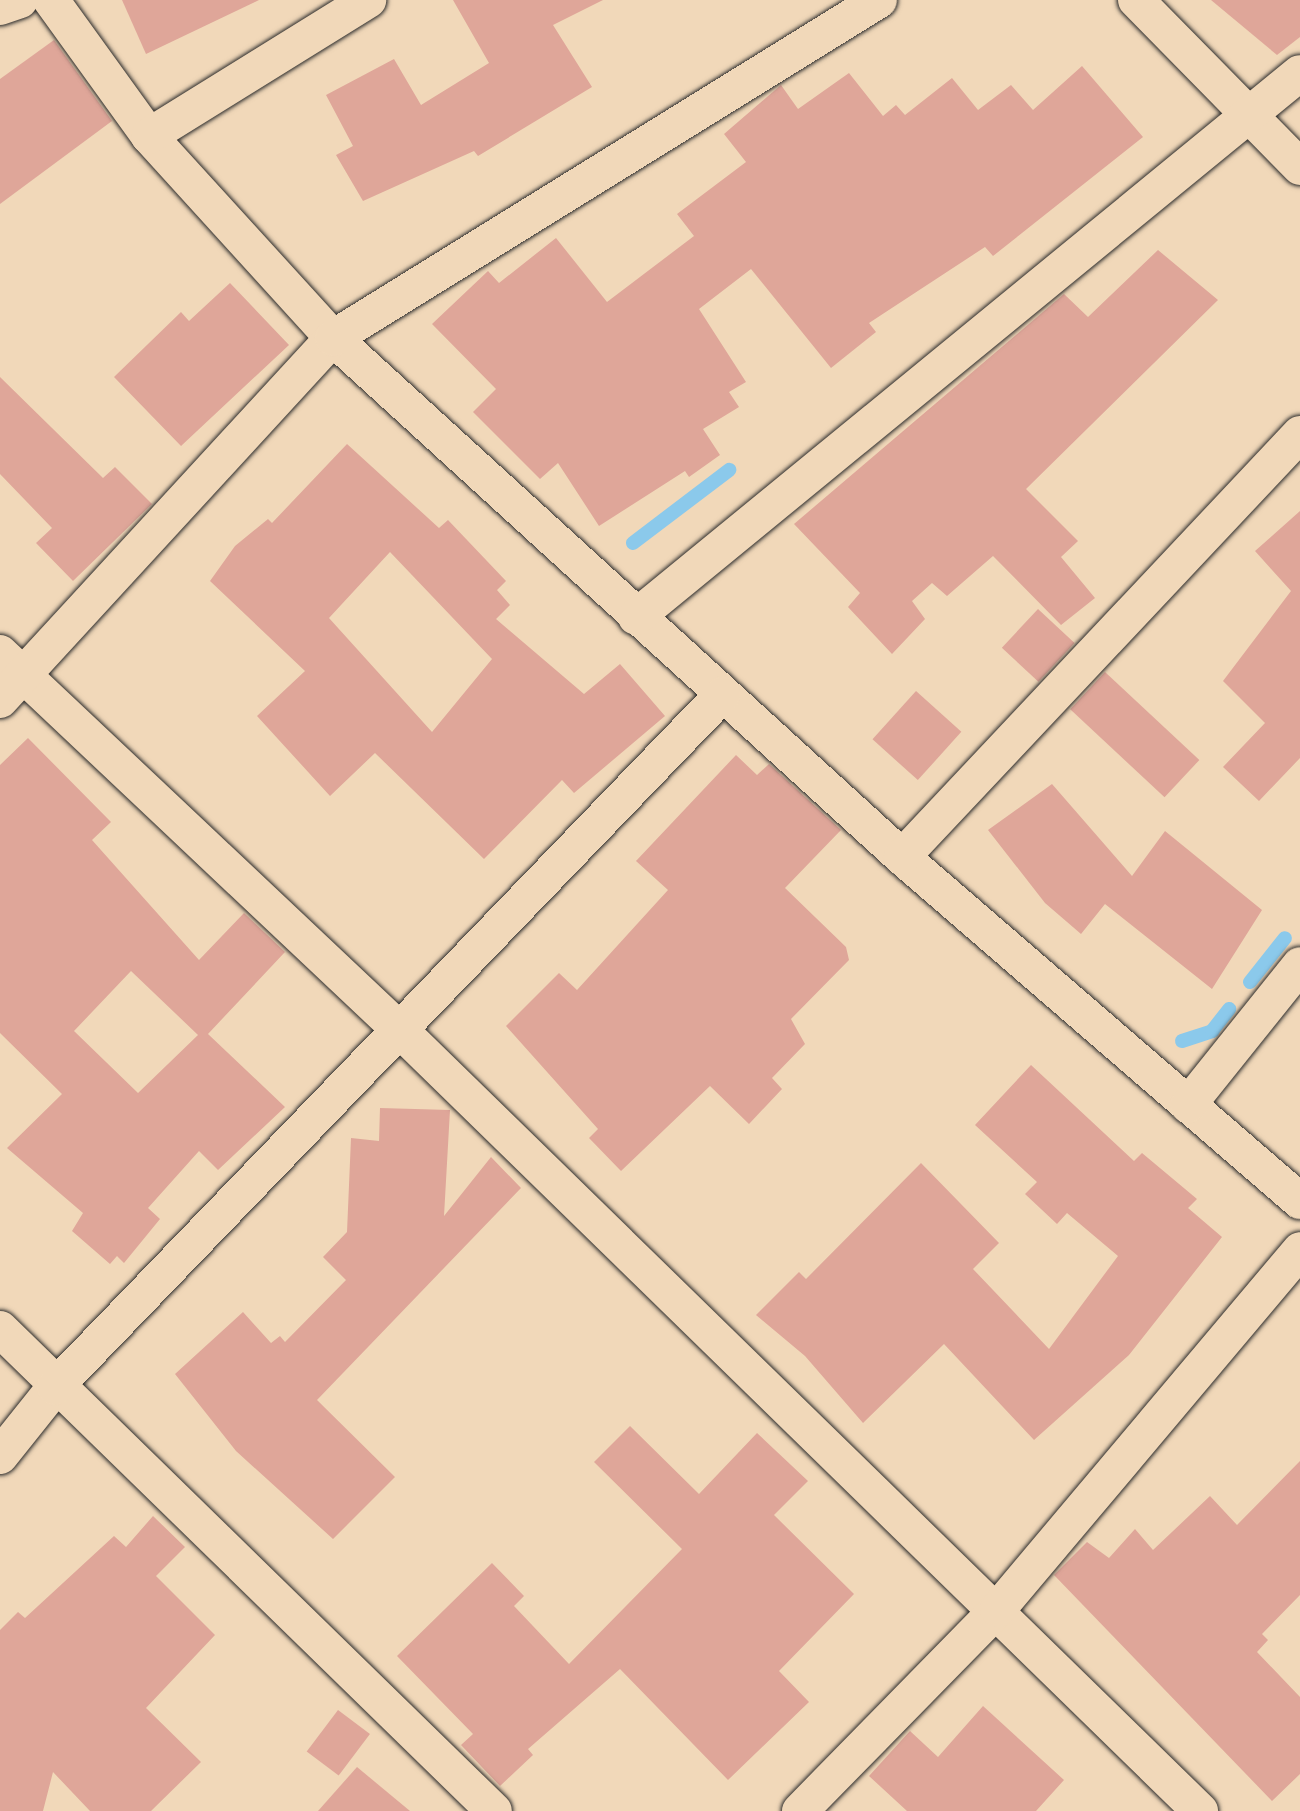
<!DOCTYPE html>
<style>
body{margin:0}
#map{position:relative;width:1300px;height:1811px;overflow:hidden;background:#f1d8b9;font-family:"Playpen Sans",sans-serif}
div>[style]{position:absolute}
.stream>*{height:14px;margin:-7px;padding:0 7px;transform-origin:7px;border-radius:7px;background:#8bc9eb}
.building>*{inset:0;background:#dfa699;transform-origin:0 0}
.roads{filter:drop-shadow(0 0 2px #2b2b2b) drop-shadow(0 0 2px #2b2b2b)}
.minor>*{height:36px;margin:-18px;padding:0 18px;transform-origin:18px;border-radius:18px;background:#f1d8b9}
span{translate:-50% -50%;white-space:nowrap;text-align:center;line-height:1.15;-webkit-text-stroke:7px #f1d8b9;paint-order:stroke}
</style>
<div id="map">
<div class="stream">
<div style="left:633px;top:543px;width:121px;rotate:-37.2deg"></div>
<div style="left:1250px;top:982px;width:56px;rotate:-51.5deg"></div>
<div style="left:1182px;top:1041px;width:32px;rotate:-18deg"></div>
<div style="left:1212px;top:1031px;width:28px;rotate:-52deg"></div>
</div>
<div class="building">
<div style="clip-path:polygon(122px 0,259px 0,146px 54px)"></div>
<div style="clip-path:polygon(453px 0,603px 0,553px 25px,592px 87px,478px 156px,474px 151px,363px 201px,336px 155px,353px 146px,326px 95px,394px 59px,421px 105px,489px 63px)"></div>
<div style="clip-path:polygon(1211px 0,1300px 0,1300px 37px,1277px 55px)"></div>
<div style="clip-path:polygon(54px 40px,112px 121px,0 204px,0 79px)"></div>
<div style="clip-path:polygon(1082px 66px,1143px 137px,993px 256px,985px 247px,869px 323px,876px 332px,831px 368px,751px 269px,699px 309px,746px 382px,729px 392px,739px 407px,703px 429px,720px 455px,689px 477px,685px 471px,599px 526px,558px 463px,540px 479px,473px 412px,496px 389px,432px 324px,488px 271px,499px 283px,556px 238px,607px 302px,694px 236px,677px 214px,746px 162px,724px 134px,781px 85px,798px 109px,849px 73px,883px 116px,896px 105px,905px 115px,952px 78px,978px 110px,1011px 85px,1033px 110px)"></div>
<div style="clip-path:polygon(1158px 250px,1218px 300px,1026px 489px,1078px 541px,1061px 557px,1095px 598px,1061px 625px,993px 556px,947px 596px,932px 583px,912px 601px,925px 619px,892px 654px,848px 607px,860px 593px,794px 524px,1064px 294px,1088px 317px)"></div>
<div style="clip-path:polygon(230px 283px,289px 345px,181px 446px,114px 377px,181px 312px,189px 321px)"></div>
<div style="clip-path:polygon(0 377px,103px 478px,115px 467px,152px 504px,73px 581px,36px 543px,52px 528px,0 474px)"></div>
<div style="clip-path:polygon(evenodd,347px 444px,439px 528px,448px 520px,506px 581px,497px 590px,510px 605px,496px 619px,584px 694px,620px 664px,665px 716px,574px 793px,562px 780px,484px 859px,375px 753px,330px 796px,257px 716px,305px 671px,210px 581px,235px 546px,268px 519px,272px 523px,347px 444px,390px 552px,492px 659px,432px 732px,329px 618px,390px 552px)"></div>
<div style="clip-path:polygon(1300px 511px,1300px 758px,1259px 801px,1223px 767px,1265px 723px,1223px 681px,1291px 591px,1255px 551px)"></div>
<div style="left:1038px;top:609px;width:50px;height:53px;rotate:43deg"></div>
<div style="left:1105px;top:672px;width:129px;height:51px;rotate:43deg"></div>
<div style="left:916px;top:691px;width:61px;height:65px;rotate:42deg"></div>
<div style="clip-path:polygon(evenodd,28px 738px,111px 822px,92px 840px,199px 960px,244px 913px,285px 952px,208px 1034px,285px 1107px,218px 1170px,199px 1151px,148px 1208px,160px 1219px,124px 1263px,117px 1256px,110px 1264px,72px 1231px,83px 1213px,7px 1148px,62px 1094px,0 1033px,0 765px,28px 738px,131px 971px,198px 1035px,138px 1093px,74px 1031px,131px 971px)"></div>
<div style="clip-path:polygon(736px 755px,757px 775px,769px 764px,841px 830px,785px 888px,846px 947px,849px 960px,791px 1019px,805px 1044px,772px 1078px,782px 1089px,749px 1124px,710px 1086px,621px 1171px,589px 1138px,598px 1129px,506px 1026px,559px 973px,577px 990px,668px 890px,636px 861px)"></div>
<div style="clip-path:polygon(1052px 784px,1132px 876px,1165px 831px,1262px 910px,1212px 989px,1105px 904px,1081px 934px,1045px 903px,988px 830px)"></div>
<div style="clip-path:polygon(1031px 1065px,1134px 1161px,1142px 1153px,1197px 1199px,1188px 1208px,1222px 1237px,1129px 1355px,1034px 1440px,944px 1344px,863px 1423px,805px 1356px,756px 1315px,799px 1272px,806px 1279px,921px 1163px,999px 1243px,973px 1269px,1049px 1349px,1118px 1256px,1067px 1213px,1057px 1224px,1025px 1194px,1037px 1182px,975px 1125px)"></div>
<div style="clip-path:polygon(380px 1108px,450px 1110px,444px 1216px,491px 1157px,521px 1188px,317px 1400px,395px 1477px,333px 1539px,236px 1451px,175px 1374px,243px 1312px,271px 1343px,280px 1336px,285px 1342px,346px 1280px,323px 1257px,347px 1232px,351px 1138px,379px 1141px)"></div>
<div style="clip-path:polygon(630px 1426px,699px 1494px,757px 1433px,808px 1481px,774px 1515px,854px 1594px,779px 1671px,809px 1702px,728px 1780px,620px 1669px,528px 1749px,533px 1755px,500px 1786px,461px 1745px,473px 1734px,397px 1656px,492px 1563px,524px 1596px,514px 1606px,569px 1664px,682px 1549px,594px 1462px)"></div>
<div style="clip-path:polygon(1300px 1461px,1300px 1595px,1262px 1634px,1268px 1640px,1257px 1652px,1300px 1697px,1300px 1774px,1272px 1801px,1054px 1575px,1087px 1542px,1109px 1558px,1135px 1529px,1153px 1550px,1210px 1496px,1237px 1525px)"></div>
<div style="clip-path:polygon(153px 1516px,185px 1547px,156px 1576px,215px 1635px,146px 1708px,201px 1762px,151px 1811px,90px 1811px,53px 1772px,43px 1811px,0 1811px,0 1630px,18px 1612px,25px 1618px,114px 1536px,126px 1547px)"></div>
<div style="clip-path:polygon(983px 1706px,1064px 1780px,1036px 1811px,907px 1811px,869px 1776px,910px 1731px,938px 1757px)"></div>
<div style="left:338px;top:1710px;width:40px;height:52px;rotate:37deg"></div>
<div style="clip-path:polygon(357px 1767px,410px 1811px,318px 1811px)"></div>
</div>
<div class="roads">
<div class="minor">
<div style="left:51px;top:0;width:168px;rotate:54.2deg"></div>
<div style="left:149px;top:136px;width:273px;rotate:47.7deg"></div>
<div style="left:333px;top:338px;width:770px;rotate:42.37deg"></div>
<div style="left:902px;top:857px;width:526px;rotate:40.84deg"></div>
<div style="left:1136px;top:0;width:234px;rotate:45.5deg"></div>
<div style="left:0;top:7px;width:21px;rotate:-19deg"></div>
<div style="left:149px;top:136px;width:258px;rotate:-31.8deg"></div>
<div style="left:636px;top:617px;width:858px;rotate:-39.33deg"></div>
<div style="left:0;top:653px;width:554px;rotate:43.32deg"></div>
<div style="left:403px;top:1033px;width:1114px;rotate:44.31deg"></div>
<div style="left:0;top:700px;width:492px;rotate:-47.4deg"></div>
<div style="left:333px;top:338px;width:642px;rotate:-31.76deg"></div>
<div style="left:902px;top:857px;width:581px;rotate:-46.74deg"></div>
<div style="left:1188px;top:1105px;width:179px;rotate:-51.3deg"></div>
<div style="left:0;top:1329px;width:690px;rotate:44.3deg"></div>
<div style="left:0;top:1456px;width:88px;rotate:-51.4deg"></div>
<div style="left:55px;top:1387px;width:961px;rotate:-46.05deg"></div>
<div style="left:800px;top:1811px;width:283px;rotate:-45.6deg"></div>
<div style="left:998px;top:1609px;width:469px;rotate:-49.9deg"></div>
</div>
</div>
</div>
